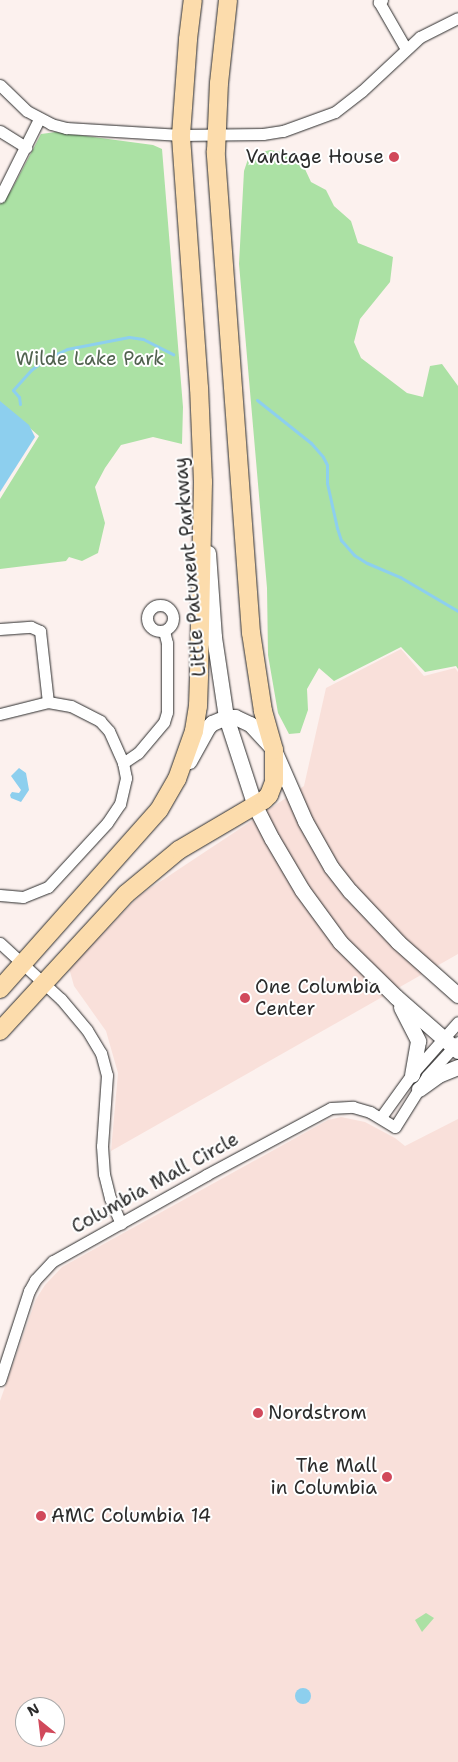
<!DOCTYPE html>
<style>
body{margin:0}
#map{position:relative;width:458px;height:1762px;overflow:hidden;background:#fcf1ee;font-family:"Shantell Sans",sans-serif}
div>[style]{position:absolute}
.built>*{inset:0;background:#f9e0da}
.green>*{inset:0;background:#abe1a4}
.water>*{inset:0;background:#8dcfee}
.round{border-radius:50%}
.stream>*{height:3px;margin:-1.5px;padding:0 1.5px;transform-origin:1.5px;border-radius:1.5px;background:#8dcfee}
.roads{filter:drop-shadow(0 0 1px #2b2b2b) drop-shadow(0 0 1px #2b2b2b)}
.minor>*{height:11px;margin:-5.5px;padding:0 5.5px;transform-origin:5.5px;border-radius:5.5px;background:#fff}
.minor>.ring{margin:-5.5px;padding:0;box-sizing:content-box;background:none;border:11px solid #fff;border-radius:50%}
.secondary>*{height:15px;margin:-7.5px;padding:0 7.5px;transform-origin:7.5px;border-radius:7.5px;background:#fff}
.primary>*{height:18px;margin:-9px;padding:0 9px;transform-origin:9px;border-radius:9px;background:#fcdcac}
.dots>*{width:14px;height:14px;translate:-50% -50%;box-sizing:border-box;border:2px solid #fff;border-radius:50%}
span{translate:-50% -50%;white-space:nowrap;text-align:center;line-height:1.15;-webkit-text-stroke:4px #fff;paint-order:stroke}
.poi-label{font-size:19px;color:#2b2b2b}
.right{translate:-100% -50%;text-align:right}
.left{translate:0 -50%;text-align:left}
.park-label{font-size:19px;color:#51624f}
.street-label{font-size:19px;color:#2b2b2b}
.north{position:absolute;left:15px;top:1697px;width:50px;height:50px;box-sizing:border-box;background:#fff;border:1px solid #aaa;border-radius:50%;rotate:331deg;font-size:14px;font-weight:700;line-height:20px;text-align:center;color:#2b2b2b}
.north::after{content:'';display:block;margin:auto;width:18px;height:22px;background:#d1495b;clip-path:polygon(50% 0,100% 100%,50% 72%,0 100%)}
</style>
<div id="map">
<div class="built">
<div style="clip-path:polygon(401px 649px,424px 676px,455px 668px,458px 672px,458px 954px,111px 1151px,118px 1073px,106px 1031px,74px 986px,69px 968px,140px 895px,304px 786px,326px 688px)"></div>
<div style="clip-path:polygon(evenodd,341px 1117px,365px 1122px,395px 1138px,405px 1146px,458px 1119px,458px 1762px,0 1762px,0 1401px,36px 1299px,45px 1285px,62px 1267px,328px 1120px,341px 1117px,25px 1707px,55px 1707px,55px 1737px,25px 1737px,25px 1707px)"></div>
</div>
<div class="green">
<div style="clip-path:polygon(56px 132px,153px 145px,162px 149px,183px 407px,182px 444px,153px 437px,121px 445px,105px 468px,95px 487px,105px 523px,98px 553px,82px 561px,69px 557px,66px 561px,0 569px,0 499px,39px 436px,0 402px,0 204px,11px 191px,41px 134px)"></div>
<div style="clip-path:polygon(270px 150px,292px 154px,304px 167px,311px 182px,326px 190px,334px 206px,351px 221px,358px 243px,393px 257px,390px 282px,360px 319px,354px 342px,361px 358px,407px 393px,423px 397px,430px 366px,442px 364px,458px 386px,458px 669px,456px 666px,425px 672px,401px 647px,334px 681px,319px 668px,307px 689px,308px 710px,300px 733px,289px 734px,278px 713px,268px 655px,267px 588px,239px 264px,244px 171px,249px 156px)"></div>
<div style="clip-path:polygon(426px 1613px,434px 1618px,422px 1632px,415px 1620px)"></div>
</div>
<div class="water">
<div style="clip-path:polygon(0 401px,29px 425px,35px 437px,0 492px)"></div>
<div style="clip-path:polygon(19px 768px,26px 773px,29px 790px,21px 802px,11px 798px,10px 795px,12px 792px,19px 793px,21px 790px,11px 776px)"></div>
<div class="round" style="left:295px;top:1688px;width:16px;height:16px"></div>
</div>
<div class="stream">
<div style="left:257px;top:400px;width:69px;rotate:38.5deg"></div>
<div style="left:311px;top:443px;width:18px;rotate:49deg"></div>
<div style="left:323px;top:457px;width:9px;rotate:63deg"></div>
<div style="left:327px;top:465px;width:18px;rotate:90deg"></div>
<div style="left:327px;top:483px;width:46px;rotate:77.5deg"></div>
<div style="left:337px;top:528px;width:13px;rotate:72deg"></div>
<div style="left:341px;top:540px;width:20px;rotate:49deg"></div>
<div style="left:354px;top:555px;width:15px;rotate:32deg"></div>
<div style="left:367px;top:563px;width:36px;rotate:23deg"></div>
<div style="left:400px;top:577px;width:67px;rotate:30.4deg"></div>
<div style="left:20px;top:404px;width:7px;rotate:-98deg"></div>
<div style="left:19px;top:397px;width:9px;rotate:-131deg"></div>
<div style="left:13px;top:390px;width:27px;rotate:-48deg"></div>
<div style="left:31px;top:370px;width:20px;rotate:-37deg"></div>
<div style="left:47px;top:358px;width:22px;rotate:-24deg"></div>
<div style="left:67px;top:349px;width:63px;rotate:-11deg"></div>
<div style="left:129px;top:337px;width:14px;rotate:8deg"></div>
<div style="left:143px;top:339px;width:34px;rotate:27deg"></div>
</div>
<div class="roads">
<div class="minor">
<div style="left:382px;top:0;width:4px;rotate:146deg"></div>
<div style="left:379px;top:2px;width:54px;rotate:60.1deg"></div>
<div style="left:0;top:85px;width:37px;rotate:44deg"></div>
<div style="left:27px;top:111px;width:27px;rotate:28deg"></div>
<div style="left:51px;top:124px;width:16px;rotate:15deg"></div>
<div style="left:66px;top:128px;width:115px;rotate:3.5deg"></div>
<div style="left:181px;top:135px;width:82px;rotate:-0.7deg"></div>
<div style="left:263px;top:134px;width:20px;rotate:-9deg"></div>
<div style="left:283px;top:131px;width:55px;rotate:-20.1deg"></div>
<div style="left:335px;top:112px;width:34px;rotate:-38deg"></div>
<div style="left:362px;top:91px;width:79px;rotate:-43deg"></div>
<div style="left:420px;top:37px;width:42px;rotate:-26.6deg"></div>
<div style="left:0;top:131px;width:31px;rotate:32deg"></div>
<div style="left:0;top:197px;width:87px;rotate:-63.4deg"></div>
<div class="ring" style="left:147px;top:605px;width:15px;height:15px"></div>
<div style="left:0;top:629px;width:31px;rotate:-4deg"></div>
<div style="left:31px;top:627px;width:10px;rotate:24deg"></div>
<div style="left:40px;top:631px;width:71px;rotate:83.6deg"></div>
<div style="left:0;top:714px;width:49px;rotate:-14deg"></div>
<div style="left:48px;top:702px;width:23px;rotate:10deg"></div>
<div style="left:71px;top:706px;width:33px;rotate:27deg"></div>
<div style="left:100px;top:721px;width:13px;rotate:48deg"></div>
<div style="left:109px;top:731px;width:35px;rotate:66deg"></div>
<div style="left:0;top:895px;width:23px;rotate:5deg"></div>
<div style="left:23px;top:897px;width:27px;rotate:-22deg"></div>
<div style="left:48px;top:887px;width:87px;rotate:-47.3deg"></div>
<div style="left:107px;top:823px;width:23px;rotate:-56deg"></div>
<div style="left:120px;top:804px;width:27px;rotate:-77deg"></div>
<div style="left:126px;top:778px;width:15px;rotate:-101deg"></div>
<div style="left:123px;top:763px;width:18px;rotate:-34deg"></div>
<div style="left:138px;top:753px;width:40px;rotate:-50deg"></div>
<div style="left:164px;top:722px;width:10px;rotate:-73deg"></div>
<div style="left:167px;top:712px;width:69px;rotate:-90deg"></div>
<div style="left:167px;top:643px;width:12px;rotate:-104deg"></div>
<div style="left:0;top:943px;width:83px;rotate:42.6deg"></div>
<div style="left:61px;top:999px;width:40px;rotate:50deg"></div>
<div style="left:87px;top:1030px;width:27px;rotate:59deg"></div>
<div style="left:101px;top:1053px;width:23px;rotate:75deg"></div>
<div style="left:107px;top:1075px;width:71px;rotate:94deg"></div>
<div style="left:102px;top:1146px;width:28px;rotate:86deg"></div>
<div style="left:104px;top:1174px;width:25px;rotate:76deg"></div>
<div style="left:110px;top:1198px;width:28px;rotate:67deg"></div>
<div style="left:381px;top:1117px;width:53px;rotate:-54.2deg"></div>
<div style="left:412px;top:1074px;width:69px;rotate:-48.5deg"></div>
<div style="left:0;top:1380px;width:94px;rotate:-72deg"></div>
<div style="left:29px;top:1291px;width:13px;rotate:-61deg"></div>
<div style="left:35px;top:1280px;width:26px;rotate:-47deg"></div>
<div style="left:53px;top:1261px;width:176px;rotate:-29.3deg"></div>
<div style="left:206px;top:1175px;width:142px;rotate:-28.2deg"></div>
<div style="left:331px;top:1108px;width:22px;rotate:-3deg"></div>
<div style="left:353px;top:1107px;width:18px;rotate:16deg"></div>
<div style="left:370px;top:1112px;width:29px;rotate:31deg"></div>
<div style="left:395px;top:1127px;width:60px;rotate:-57.9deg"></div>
<div style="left:427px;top:1076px;width:46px;rotate:-47.6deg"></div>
</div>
<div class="secondary">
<div style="left:208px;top:553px;width:84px;rotate:85.9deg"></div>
<div style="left:214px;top:637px;width:81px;rotate:81.5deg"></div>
<div style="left:226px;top:717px;width:94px;rotate:72deg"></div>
<div style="left:255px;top:806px;width:37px;rotate:63deg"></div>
<div style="left:272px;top:839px;width:59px;rotate:59.5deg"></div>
<div style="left:302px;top:890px;width:64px;rotate:53.8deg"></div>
<div style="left:340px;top:942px;width:78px;rotate:44.5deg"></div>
<div style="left:396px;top:997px;width:82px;rotate:41.1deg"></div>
<div style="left:189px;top:761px;width:38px;rotate:-61deg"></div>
<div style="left:207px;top:728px;width:7px;rotate:-45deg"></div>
<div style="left:212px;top:723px;width:15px;rotate:-23deg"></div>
<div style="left:226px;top:717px;width:9px"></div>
<div style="left:235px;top:717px;width:17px;rotate:25deg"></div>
<div style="left:250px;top:724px;width:35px;rotate:47deg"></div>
<div style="left:274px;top:750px;width:77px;rotate:66.4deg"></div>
<div style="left:305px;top:821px;width:53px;rotate:60.5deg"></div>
<div style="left:331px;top:867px;width:31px;rotate:52deg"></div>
<div style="left:350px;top:891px;width:70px;rotate:46.7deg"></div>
<div style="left:398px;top:942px;width:80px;rotate:41.5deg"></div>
<div style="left:401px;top:1007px;width:38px;rotate:63deg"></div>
<div style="left:418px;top:1041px;width:34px;rotate:100deg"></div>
<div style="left:419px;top:1089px;width:24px;rotate:-36deg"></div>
<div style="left:438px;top:1075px;width:22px;rotate:-22deg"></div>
</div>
<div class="primary">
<div style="left:0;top:989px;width:239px;rotate:-48.4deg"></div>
<div style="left:159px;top:810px;width:36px;rotate:-60deg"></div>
<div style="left:177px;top:779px;width:51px;rotate:-70.5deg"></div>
<div style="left:194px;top:731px;width:25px;rotate:-81deg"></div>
<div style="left:198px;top:706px;width:33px;rotate:-88deg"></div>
<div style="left:199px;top:673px;width:191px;rotate:-88.8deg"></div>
<div style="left:203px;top:482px;width:94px;rotate:-92.4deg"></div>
<div style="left:199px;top:388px;width:254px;rotate:-94.1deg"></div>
<div style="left:181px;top:135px;width:96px;rotate:-85.8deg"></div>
<div style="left:188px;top:39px;width:39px;rotate:-83deg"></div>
<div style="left:0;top:1031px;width:186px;rotate:-47.4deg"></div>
<div style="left:126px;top:894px;width:69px;rotate:-39.7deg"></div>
<div style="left:179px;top:850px;width:99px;rotate:-30.5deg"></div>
<div style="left:264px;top:800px;width:7px;rotate:-45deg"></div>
<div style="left:269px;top:795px;width:14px;rotate:-69deg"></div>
<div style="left:274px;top:782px;width:32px;rotate:-90deg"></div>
<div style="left:274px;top:750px;width:41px;rotate:-105.8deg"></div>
<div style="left:263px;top:711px;width:79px;rotate:-98.7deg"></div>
<div style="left:251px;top:633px;width:483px;rotate:-94.2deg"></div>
<div style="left:216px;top:151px;width:68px;rotate:-87.5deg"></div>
<div style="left:219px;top:83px;width:83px;rotate:-83.8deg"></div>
</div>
</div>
<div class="dots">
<div style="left:394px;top:157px;background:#d1495b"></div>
<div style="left:245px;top:998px;background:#d1495b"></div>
<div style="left:258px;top:1413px;background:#d1495b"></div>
<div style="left:387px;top:1477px;background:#d1495b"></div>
<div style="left:41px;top:1516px;background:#d1495b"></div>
</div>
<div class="poi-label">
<span class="right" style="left:384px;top:157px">Vantage House</span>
<span class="left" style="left:255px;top:998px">One Columbia<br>Center</span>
<span class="left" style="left:268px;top:1413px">Nordstrom</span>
<span class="right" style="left:377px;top:1477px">The Mall<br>in Columbia</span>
<span class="left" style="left:51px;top:1516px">AMC Columbia 14</span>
</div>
<div class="park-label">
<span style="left:90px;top:359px">Wilde Lake Park</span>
</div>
<div class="street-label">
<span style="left:190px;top:567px;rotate:-95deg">Little Patuxent Parkway</span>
<span style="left:155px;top:1183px;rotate:-29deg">Columbia Mall Circle</span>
</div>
<div class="north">N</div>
</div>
